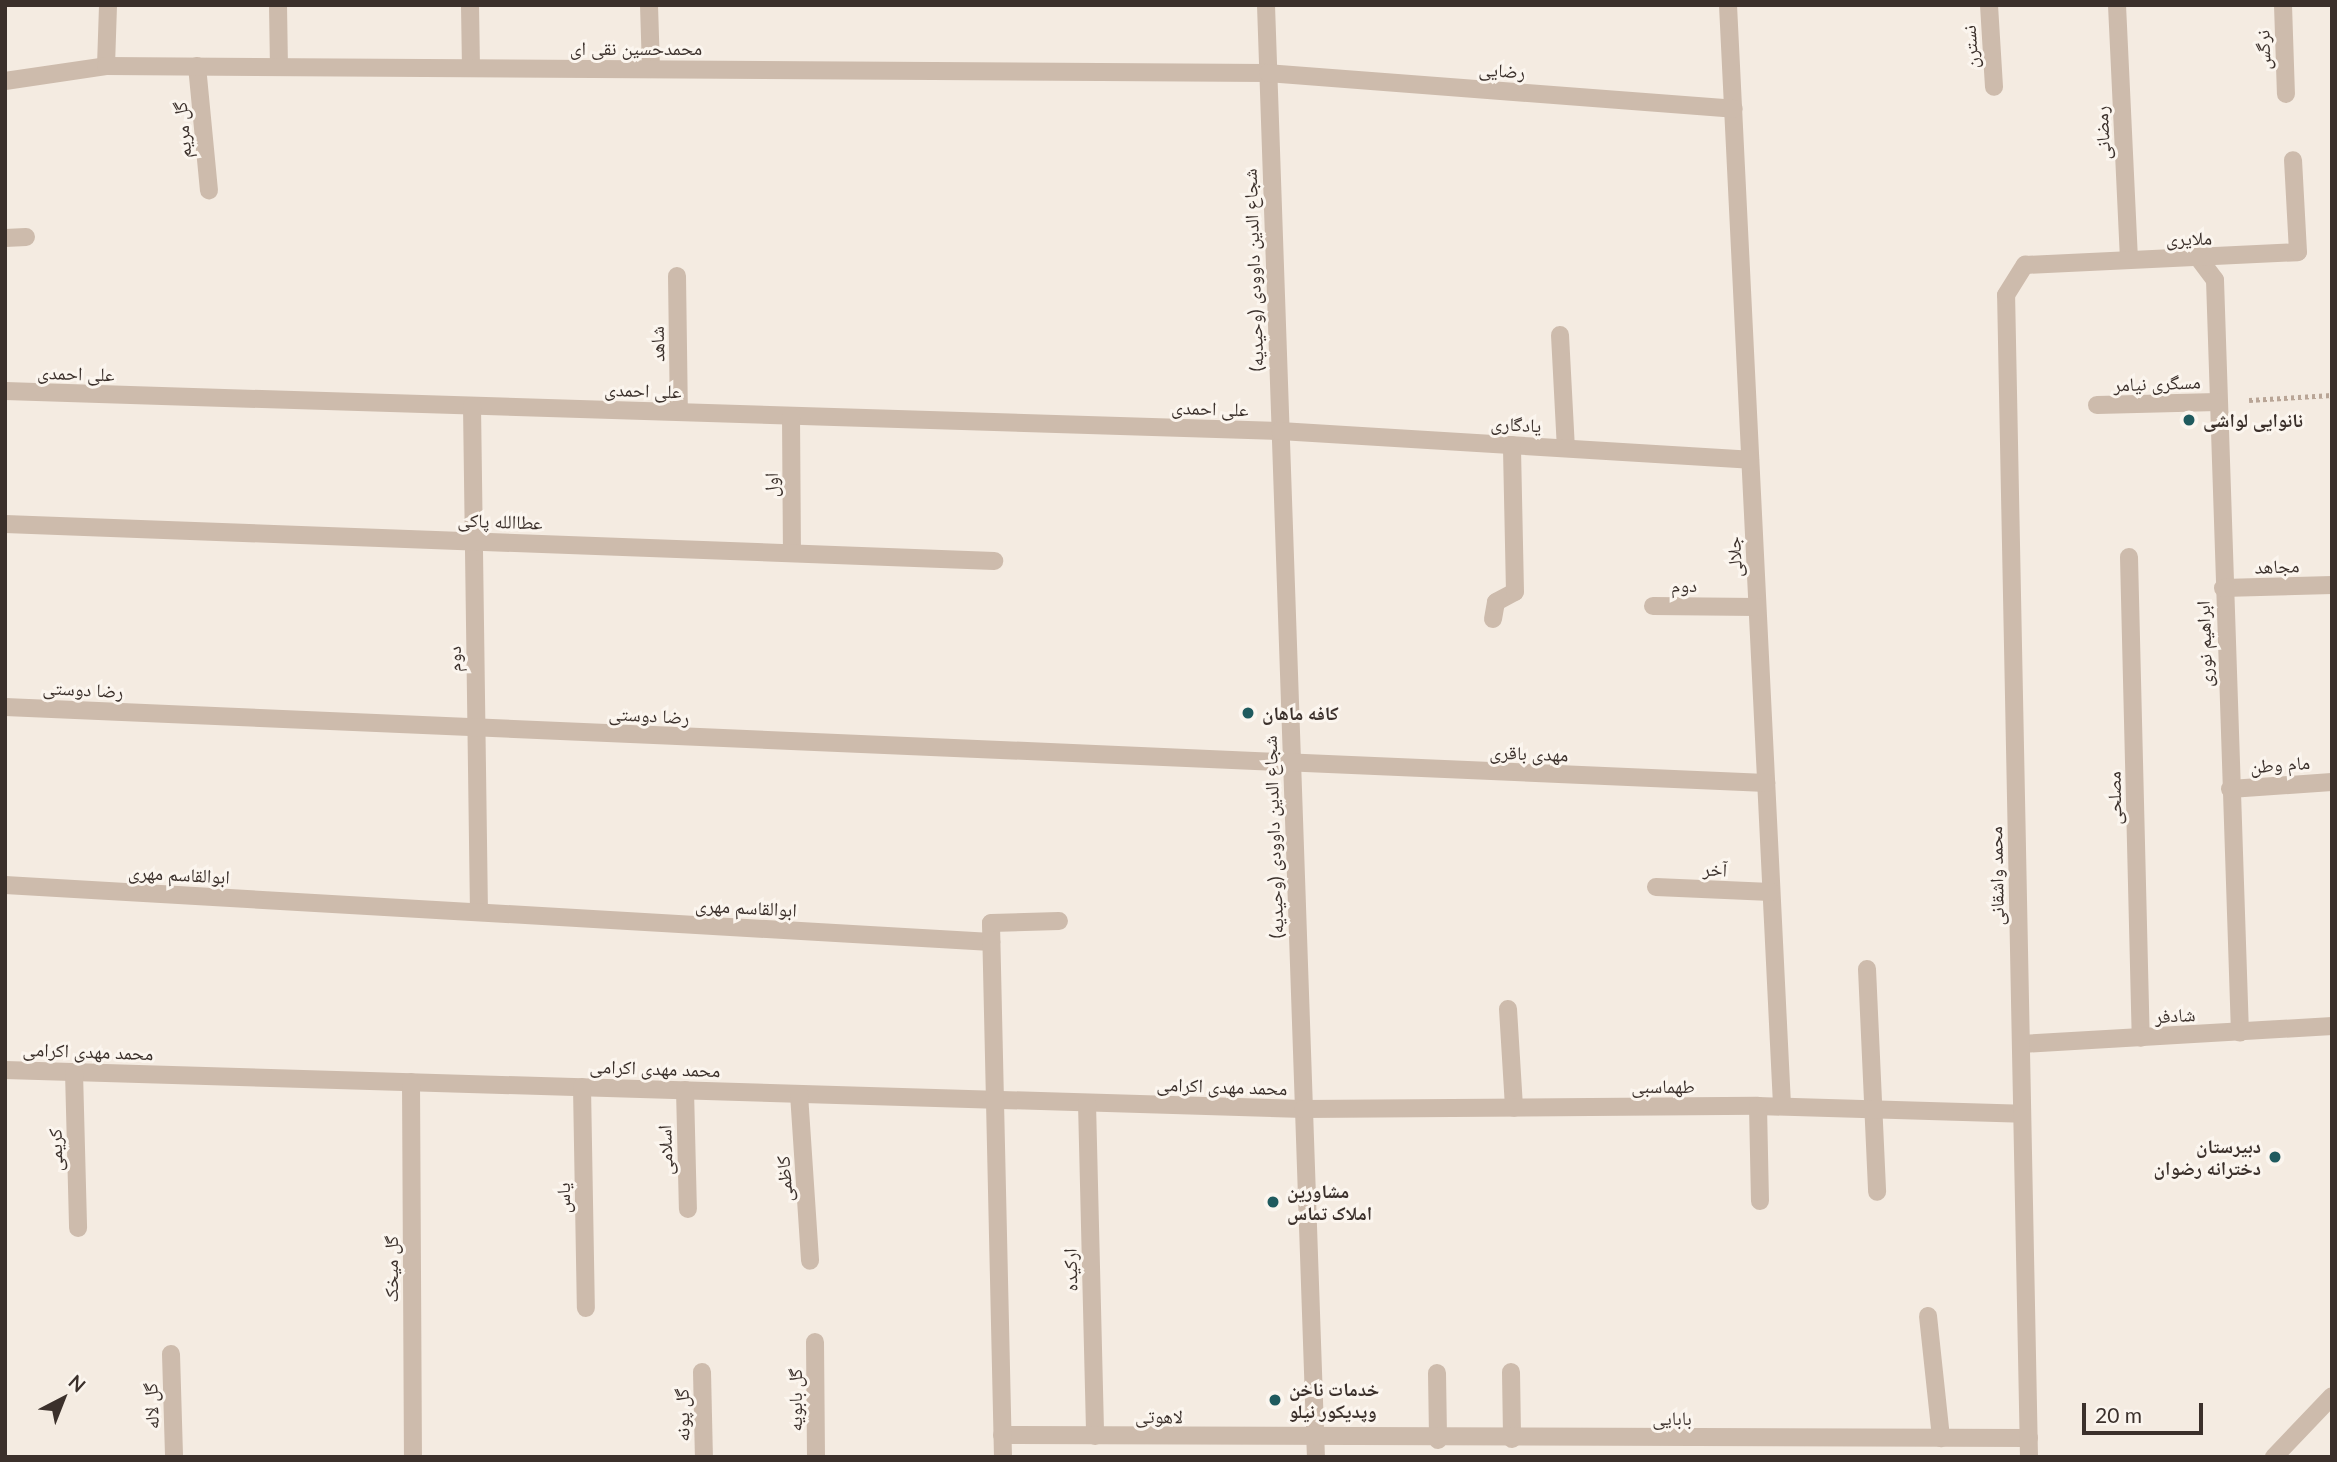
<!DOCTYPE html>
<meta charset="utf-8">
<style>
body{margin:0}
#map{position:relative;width:2337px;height:1462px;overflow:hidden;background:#f4ebe1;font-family:Lato,"Noto Naskh Arabic",sans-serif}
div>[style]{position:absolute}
.path>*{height:4.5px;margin-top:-2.25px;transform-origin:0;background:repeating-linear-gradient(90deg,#b9a596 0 3.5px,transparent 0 7px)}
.minor>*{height:18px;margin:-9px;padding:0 9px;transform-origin:9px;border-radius:9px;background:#cdbbac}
.dots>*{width:19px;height:19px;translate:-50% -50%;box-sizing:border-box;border:4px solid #fbf5ee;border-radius:50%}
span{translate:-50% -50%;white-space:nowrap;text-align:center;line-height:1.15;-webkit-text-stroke:6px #fbf5ee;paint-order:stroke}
.street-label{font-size:19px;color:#3b302b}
.poi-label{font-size:19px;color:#3b302b;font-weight:700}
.left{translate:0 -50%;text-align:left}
.right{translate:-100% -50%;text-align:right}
.frame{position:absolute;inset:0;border:7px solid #3b302b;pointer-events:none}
.north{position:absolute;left:28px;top:1364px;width:70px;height:70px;-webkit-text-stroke:5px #fbf5ee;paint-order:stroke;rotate:42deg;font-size:19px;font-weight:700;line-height:28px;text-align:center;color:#3b302b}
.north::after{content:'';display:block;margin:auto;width:24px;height:32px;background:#3b302b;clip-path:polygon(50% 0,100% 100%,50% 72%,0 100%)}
.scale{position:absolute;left:2082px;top:1403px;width:121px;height:32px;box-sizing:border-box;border:4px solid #3b302b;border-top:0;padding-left:9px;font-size:21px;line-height:24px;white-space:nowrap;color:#3b302b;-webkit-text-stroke:5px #fbf5ee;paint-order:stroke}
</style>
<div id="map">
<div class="path">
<div style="left:2249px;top:400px;width:83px;rotate:-3.4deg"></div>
</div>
<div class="minor">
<div style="left:278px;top:5px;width:62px;rotate:89.1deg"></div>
<div style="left:470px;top:5px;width:63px;rotate:89.1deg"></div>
<div style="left:649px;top:5px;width:64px;rotate:88.2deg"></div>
<div style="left:1266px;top:5px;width:1453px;rotate:88.03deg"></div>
<div style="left:1728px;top:5px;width:1102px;rotate:87.19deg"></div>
<div style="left:1989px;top:5px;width:82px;rotate:86.5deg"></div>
<div style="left:2117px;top:5px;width:254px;rotate:87.3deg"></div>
<div style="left:2283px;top:5px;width:89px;rotate:88.1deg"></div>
<div style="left:106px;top:66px;width:61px;rotate:-88.1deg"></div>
<div style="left:197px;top:66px;width:125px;rotate:84.5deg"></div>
<div style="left:5px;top:81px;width:102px;rotate:-8.4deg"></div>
<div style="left:106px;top:66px;width:1162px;rotate:0.35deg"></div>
<div style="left:1268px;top:73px;width:467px;rotate:4.4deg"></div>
<div style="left:5px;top:238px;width:21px;rotate:-3deg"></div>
<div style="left:2200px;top:260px;width:25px;rotate:53deg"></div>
<div style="left:2215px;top:280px;width:753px;rotate:88.1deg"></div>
<div style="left:677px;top:276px;width:136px;rotate:89.2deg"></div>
<div style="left:1560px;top:335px;width:113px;rotate:87deg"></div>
<div style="left:5px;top:391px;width:1276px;rotate:1.8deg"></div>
<div style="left:1280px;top:431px;width:471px;rotate:3.5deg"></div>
<div style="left:2097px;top:405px;width:120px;rotate:-1.4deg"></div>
<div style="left:472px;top:406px;width:506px;rotate:89.21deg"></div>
<div style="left:791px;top:416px;width:137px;rotate:89.6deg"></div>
<div style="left:5px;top:524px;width:990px;rotate:2.14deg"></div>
<div style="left:2129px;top:557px;width:481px;rotate:88.6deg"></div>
<div style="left:2223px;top:588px;width:109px;rotate:-1.6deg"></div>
<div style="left:1653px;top:606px;width:104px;rotate:0.6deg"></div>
<div style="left:1493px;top:619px;width:17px;rotate:-80deg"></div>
<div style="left:1496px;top:602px;width:21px;rotate:-28deg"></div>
<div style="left:1515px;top:592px;width:147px;rotate:-91.2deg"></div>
<div style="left:5px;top:707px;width:1763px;rotate:2.47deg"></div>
<div style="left:2230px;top:789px;width:102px;rotate:-3.9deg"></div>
<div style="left:5px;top:885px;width:988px;rotate:3.31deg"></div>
<div style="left:1656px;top:887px;width:115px;rotate:2.5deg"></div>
<div style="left:1867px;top:969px;width:223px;rotate:87.4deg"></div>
<div style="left:1508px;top:1009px;width:99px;rotate:86.5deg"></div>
<div style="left:2021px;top:1044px;width:312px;rotate:-3.3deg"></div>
<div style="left:5px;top:1070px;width:1299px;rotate:1.72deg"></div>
<div style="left:1303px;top:1109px;width:455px;rotate:-0.4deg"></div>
<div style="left:1758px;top:1106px;width:264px;rotate:1.7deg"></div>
<div style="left:74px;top:1072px;width:156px;rotate:88.5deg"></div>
<div style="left:411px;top:1082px;width:375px;rotate:89.7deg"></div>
<div style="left:582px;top:1087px;width:221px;rotate:89deg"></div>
<div style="left:685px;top:1090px;width:119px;rotate:88.6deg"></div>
<div style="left:799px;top:1094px;width:167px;rotate:86.2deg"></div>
<div style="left:1087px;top:1103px;width:333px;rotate:88.6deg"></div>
<div style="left:1758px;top:1106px;width:95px;rotate:88.8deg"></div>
<div style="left:1928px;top:1316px;width:123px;rotate:83.9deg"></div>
<div style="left:815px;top:1342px;width:115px;rotate:89.5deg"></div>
<div style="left:171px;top:1354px;width:103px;rotate:88.3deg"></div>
<div style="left:702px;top:1372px;width:85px;rotate:88.7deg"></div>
<div style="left:1511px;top:1372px;width:67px;rotate:89.1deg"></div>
<div style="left:1437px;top:1373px;width:67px;rotate:89.1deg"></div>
<div style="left:1002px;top:1435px;width:1027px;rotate:0.17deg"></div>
<div style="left:1003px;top:1457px;width:534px;rotate:-91.29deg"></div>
<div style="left:991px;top:923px;width:68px;rotate:-1.7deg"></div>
<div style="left:2029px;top:1457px;width:1162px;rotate:-91.13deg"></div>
<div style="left:2006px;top:295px;width:36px;rotate:-58deg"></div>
<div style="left:2025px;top:265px;width:273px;rotate:-2.7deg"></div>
<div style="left:2298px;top:252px;width:92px;rotate:-93.1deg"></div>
<div style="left:2274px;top:1457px;width:84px;rotate:-46.4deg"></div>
</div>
<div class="dots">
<div style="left:2189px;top:420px;background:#1f5a5e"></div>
<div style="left:1248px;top:713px;background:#1f5a5e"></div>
<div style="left:2275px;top:1157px;background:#1f5a5e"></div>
<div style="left:1273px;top:1202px;background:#1f5a5e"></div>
<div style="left:1275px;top:1400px;background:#1f5a5e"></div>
</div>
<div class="street-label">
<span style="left:1970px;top:47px;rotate:-94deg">نسترن</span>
<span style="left:636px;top:48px">محمدحسین نقی ای</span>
<span style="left:2263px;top:50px;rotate:-92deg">نرگس</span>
<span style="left:1502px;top:70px;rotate:4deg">رضایی</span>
<span style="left:182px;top:130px;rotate:-95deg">گل مریم</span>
<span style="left:2102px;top:133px;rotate:-93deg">رمضانی</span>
<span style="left:2189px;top:238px;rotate:-1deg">ملایری</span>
<span style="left:1253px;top:270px;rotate:-92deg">شجاع الدین داوودی (وحیدیه)</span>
<span style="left:657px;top:344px;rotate:-91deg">شاهد</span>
<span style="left:76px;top:373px;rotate:2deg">علی احمدی</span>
<span style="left:2157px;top:383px;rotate:-2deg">مسگری نیامر</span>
<span style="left:643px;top:390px;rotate:2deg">علی احمدی</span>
<span style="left:1210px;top:408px;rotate:2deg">علی احمدی</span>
<span style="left:1516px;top:424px;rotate:3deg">یادگاری</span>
<span style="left:771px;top:485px;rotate:-90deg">اول</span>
<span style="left:500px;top:521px;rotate:2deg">عطاالله پاکی</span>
<span style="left:1734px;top:557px;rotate:-93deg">جلالی</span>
<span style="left:2277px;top:566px;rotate:-2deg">مجاهد</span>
<span style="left:1684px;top:585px">دوم</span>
<span style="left:2204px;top:644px;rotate:-92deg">ابراهیم نوری</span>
<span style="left:454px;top:659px;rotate:-91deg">دوم</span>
<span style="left:83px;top:689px;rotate:3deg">رضا دوستی</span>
<span style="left:649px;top:715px;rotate:3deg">رضا دوستی</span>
<span style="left:1529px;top:753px;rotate:2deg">مهدی باقری</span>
<span style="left:2280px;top:764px;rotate:-4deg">مام وطن</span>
<span style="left:2114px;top:798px;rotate:-91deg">مصلحی</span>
<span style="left:1273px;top:837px;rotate:-92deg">شجاع الدین داوودی (وحیدیه)</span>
<span style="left:1715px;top:869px;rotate:3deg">آخر</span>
<span style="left:179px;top:874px;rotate:3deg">ابوالقاسم مهری</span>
<span style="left:1996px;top:876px;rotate:-91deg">محمد واشقانی</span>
<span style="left:746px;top:907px;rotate:3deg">ابوالقاسم مهری</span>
<span style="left:2175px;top:1015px;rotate:-3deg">شادفر</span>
<span style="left:88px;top:1051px;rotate:2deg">محمد مهدی اکرامی</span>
<span style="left:655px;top:1068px;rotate:2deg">محمد مهدی اکرامی</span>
<span style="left:1222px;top:1086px;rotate:2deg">محمد مهدی اکرامی</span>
<span style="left:1663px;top:1086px">طهماسبی</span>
<span style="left:55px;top:1150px;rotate:-91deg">کریمی</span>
<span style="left:665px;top:1150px;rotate:-92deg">اسلامی</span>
<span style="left:784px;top:1179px;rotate:-94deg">کاظمی</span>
<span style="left:563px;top:1198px;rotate:-91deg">یاس</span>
<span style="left:391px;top:1269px;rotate:-90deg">گل میخک</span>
<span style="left:1070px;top:1270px;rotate:-91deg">ارکیده</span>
<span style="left:795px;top:1400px;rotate:-90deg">گل بابویه</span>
<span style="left:151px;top:1406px;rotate:-92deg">گل لاله</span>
<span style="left:682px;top:1415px;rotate:-91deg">گل پونه</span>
<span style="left:1159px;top:1416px;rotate:1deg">لاهوتی</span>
<span style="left:1672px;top:1418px">بابایی</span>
</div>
<div class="poi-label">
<span class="left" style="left:2203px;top:420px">نانوایی لواشی</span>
<span class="left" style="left:1262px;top:713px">کافه ماهان</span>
<span class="right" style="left:2261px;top:1157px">دبیرستان<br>دخترانه رضوان</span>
<span class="left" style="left:1287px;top:1202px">مشاورین<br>املاک تماس</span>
<span class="left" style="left:1289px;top:1400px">خدمات ناخن<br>وپديكور نيلو</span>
</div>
<div class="frame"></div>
<div class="north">N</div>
<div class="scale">20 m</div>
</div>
